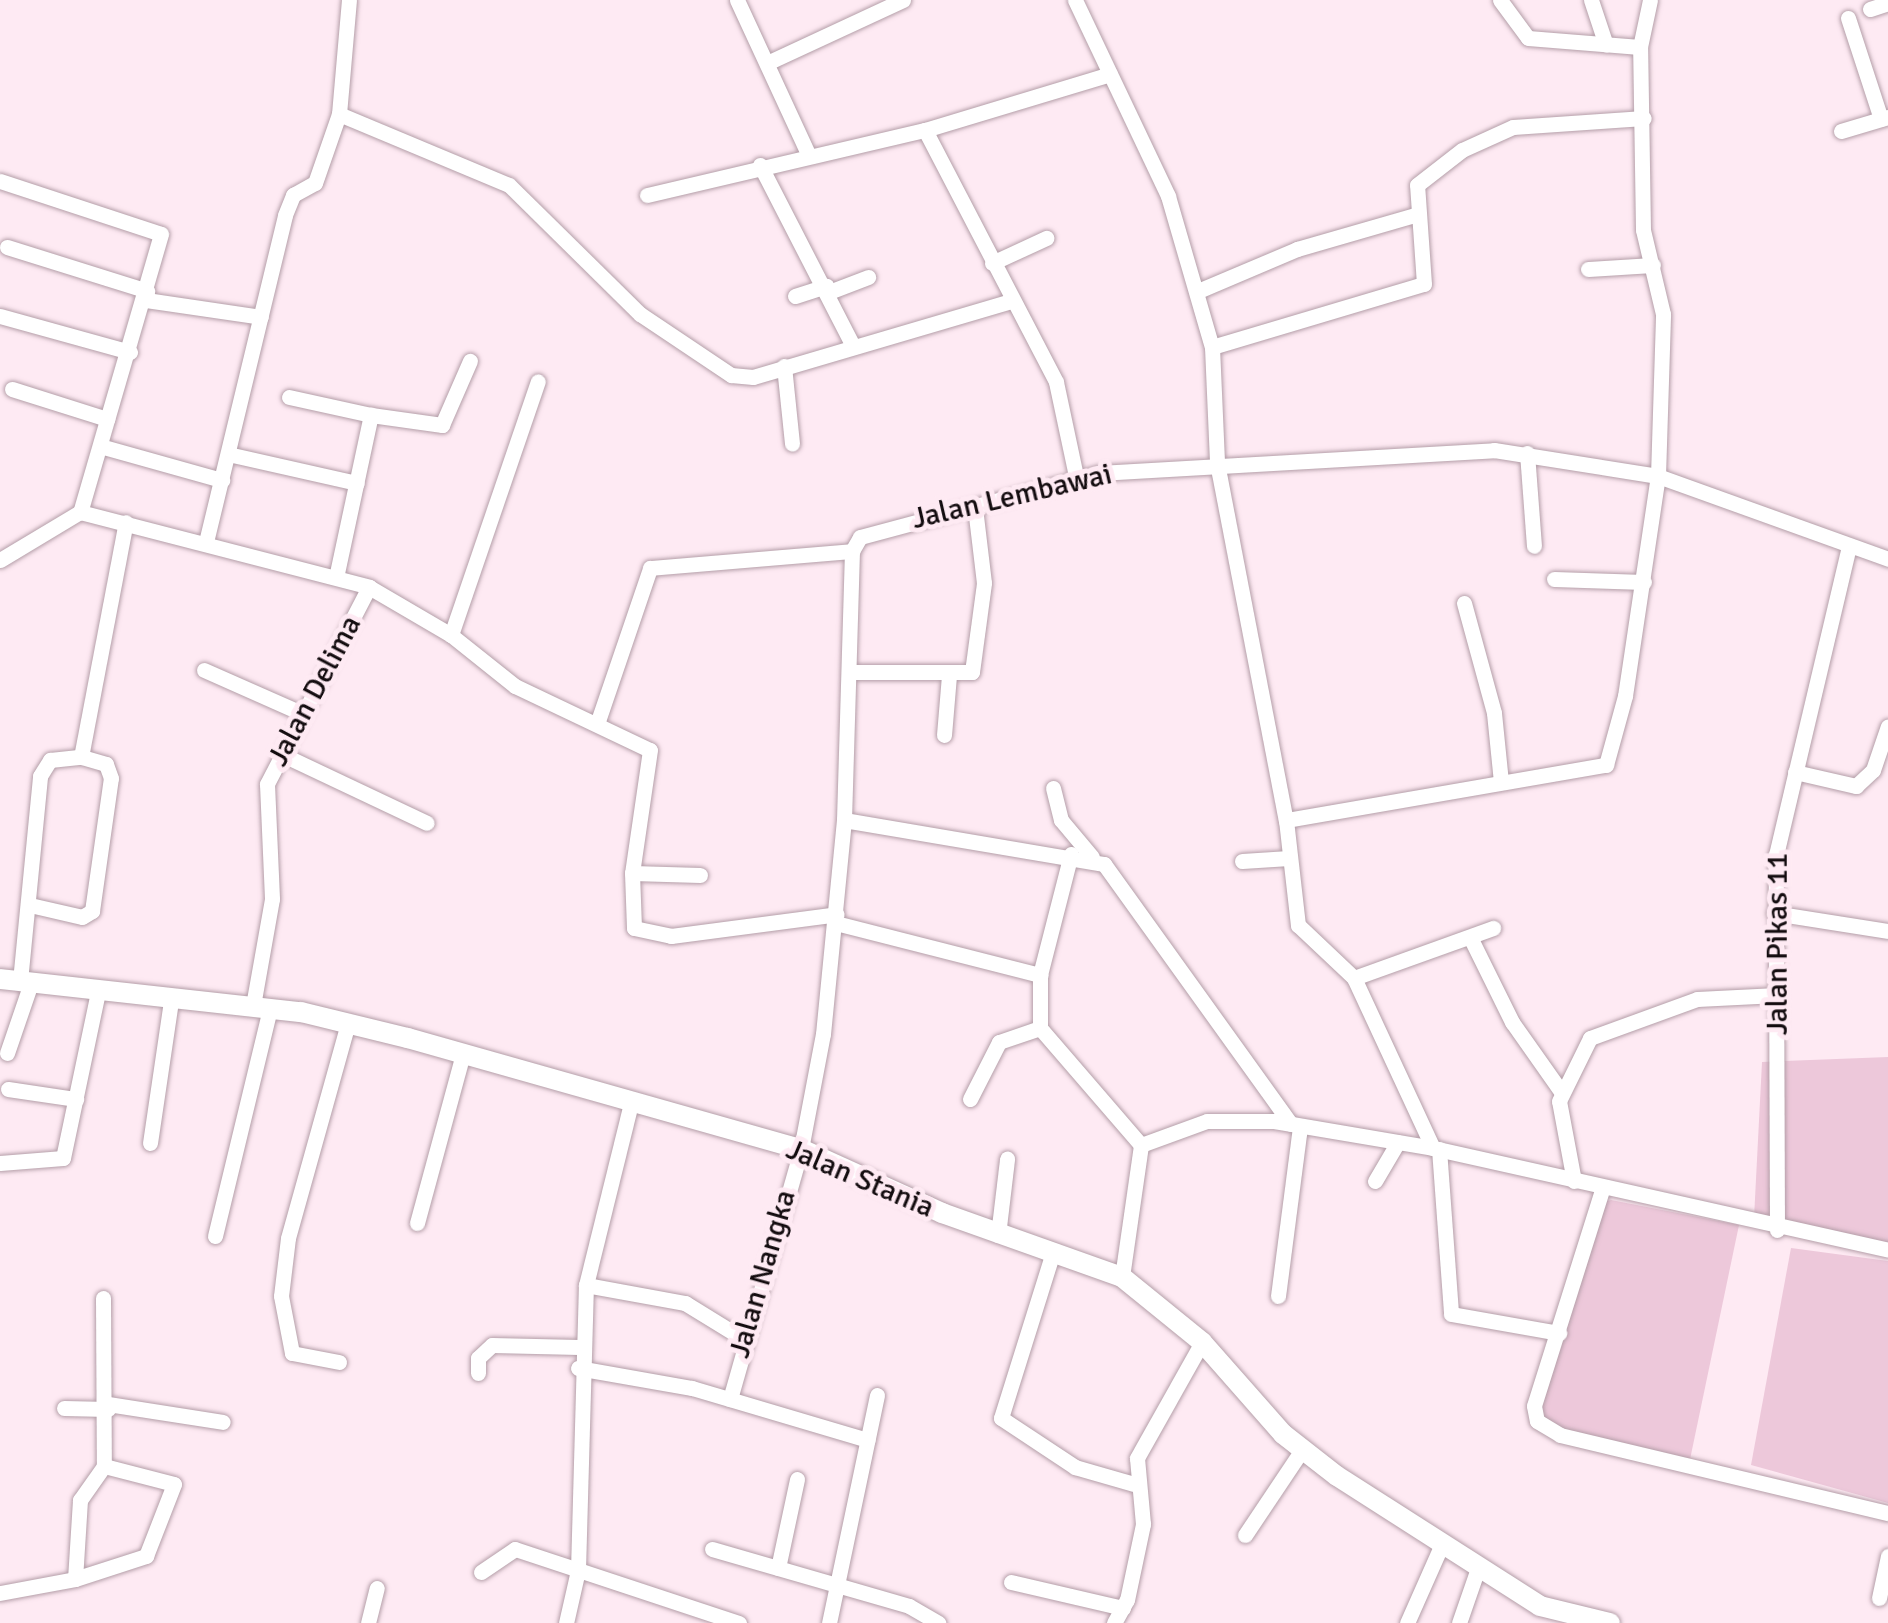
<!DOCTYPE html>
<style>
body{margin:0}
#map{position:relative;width:1888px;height:1623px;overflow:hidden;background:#feeaf3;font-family:Signika,sans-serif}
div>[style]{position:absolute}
.green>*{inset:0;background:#edc8da}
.roads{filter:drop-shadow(0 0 2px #b49ea8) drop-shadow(0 0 2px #b49ea8)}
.street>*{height:15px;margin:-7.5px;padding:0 7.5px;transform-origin:7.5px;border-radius:7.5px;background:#fff}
.secondary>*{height:20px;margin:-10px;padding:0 10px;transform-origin:10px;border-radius:10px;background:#fff}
span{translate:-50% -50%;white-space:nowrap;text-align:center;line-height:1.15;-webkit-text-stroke:10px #feeaf3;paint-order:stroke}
.street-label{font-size:30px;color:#130c0f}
</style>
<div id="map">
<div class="green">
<div style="clip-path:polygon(1888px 1057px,1888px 1245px,1754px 1218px,1762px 1062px)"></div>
<div style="clip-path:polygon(1611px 1200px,1739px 1225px,1688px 1469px,1535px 1425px,1603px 1202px)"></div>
<div style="clip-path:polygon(1791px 1248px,1888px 1261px,1888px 1503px,1751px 1465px)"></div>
</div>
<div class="roads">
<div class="street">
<div style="left:737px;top:0;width:172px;rotate:65.2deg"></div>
<div style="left:1075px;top:0;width:217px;rotate:64.6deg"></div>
<div style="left:1168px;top:196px;width:157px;rotate:73.8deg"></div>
<div style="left:1212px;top:347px;width:116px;rotate:87.5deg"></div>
<div style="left:1217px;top:463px;width:364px;rotate:79.1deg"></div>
<div style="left:1286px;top:820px;width:106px;rotate:83.5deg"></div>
<div style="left:1298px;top:925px;width:77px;rotate:43.4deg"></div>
<div style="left:1354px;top:978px;width:187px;rotate:65.1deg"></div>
<div style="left:1500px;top:0;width:47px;rotate:53.6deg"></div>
<div style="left:1528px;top:38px;width:112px;rotate:4.6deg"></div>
<div style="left:1591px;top:0;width:47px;rotate:71.6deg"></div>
<div style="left:1870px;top:9px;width:19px;rotate:-18deg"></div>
<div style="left:1848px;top:18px;width:106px;rotate:71.9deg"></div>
<div style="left:767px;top:63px;width:150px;rotate:-24.9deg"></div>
<div style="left:339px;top:114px;width:184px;rotate:22.7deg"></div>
<div style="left:509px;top:185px;width:184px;rotate:44.6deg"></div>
<div style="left:640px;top:314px;width:110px;rotate:33.8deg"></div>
<div style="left:731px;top:375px;width:22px;rotate:5deg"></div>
<div style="left:753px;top:377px;width:269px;rotate:-16.4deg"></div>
<div style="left:925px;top:130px;width:284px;rotate:62.5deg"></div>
<div style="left:1056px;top:382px;width:96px;rotate:78deg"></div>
<div style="left:1841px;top:131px;width:49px;rotate:-16.6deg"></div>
<div style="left:760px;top:165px;width:199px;rotate:62.8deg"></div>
<div style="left:0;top:181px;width:169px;rotate:18.2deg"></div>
<div style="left:161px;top:234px;width:290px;rotate:106.2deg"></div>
<div style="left:647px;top:195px;width:285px;rotate:-13.2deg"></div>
<div style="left:925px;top:130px;width:193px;rotate:-16.8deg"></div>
<div style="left:7px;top:247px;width:147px;rotate:17.4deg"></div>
<div style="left:992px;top:263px;width:60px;rotate:-24.8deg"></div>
<div style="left:1588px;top:269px;width:65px;rotate:-3.5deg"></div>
<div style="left:1198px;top:291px;width:108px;rotate:-23deg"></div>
<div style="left:1297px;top:249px;width:123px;rotate:-16.1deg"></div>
<div style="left:829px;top:292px;width:42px;rotate:-21deg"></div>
<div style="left:795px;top:296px;width:33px;rotate:-18deg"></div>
<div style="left:146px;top:300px;width:116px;rotate:8.4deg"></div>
<div style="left:0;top:316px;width:135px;rotate:15.5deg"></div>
<div style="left:1212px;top:347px;width:221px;rotate:-16.6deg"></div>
<div style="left:1424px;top:284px;width:99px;rotate:-94deg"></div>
<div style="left:1417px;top:185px;width:57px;rotate:-37.9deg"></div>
<div style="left:1462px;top:150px;width:56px;rotate:-24.3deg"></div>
<div style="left:1513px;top:127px;width:131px;rotate:-3.9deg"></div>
<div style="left:784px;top:366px;width:78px;rotate:84.1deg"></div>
<div style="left:12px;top:389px;width:100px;rotate:17.5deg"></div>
<div style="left:289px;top:397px;width:84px;rotate:12.4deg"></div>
<div style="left:100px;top:446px;width:127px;rotate:15.6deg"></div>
<div style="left:1527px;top:453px;width:93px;rotate:85.7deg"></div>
<div style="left:228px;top:454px;width:132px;rotate:12.7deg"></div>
<div style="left:206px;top:542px;width:336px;rotate:-76.4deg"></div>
<div style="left:285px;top:215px;width:22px;rotate:-68deg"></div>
<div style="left:293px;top:195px;width:25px;rotate:-29deg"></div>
<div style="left:315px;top:183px;width:73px;rotate:-70.8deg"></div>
<div style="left:339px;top:114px;width:114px;rotate:-85deg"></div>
<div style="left:0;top:560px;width:93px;rotate:-31deg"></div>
<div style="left:80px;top:512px;width:299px;rotate:14.5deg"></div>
<div style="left:369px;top:587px;width:222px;rotate:117.4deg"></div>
<div style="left:267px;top:784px;width:115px;rotate:87.5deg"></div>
<div style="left:272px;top:899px;width:109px;rotate:100.1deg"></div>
<div style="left:337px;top:573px;width:162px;rotate:-77.9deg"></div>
<div style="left:371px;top:415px;width:72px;rotate:8deg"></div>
<div style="left:442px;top:425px;width:70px;rotate:-66.4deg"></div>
<div style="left:1554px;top:579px;width:90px;rotate:1.9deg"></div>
<div style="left:369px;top:587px;width:95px;rotate:30.3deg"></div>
<div style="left:451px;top:635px;width:82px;rotate:38.6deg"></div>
<div style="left:515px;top:686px;width:149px;rotate:25.4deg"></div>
<div style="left:650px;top:750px;width:124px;rotate:98.3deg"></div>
<div style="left:632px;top:873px;width:55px;rotate:87.9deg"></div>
<div style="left:634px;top:928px;width:38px;rotate:12deg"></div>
<div style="left:671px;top:936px;width:167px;rotate:-7.5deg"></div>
<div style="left:1464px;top:603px;width:114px;rotate:74.7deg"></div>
<div style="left:1494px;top:713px;width:69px;rotate:84.2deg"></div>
<div style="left:451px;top:635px;width:268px;rotate:-71.1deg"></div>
<div style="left:204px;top:670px;width:106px;rotate:23.9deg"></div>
<div style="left:850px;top:672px;width:122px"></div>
<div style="left:972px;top:672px;width:90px;rotate:-82.3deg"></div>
<div style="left:984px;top:583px;width:76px;rotate:-96.8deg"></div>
<div style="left:597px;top:724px;width:165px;rotate:-71.2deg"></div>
<div style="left:650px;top:568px;width:203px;rotate:-4.8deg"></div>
<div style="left:944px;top:735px;width:60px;rotate:-85.2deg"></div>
<div style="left:281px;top:754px;width:161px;rotate:25.3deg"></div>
<div style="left:1795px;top:772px;width:63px;rotate:12.9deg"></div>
<div style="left:1856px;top:786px;width:23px;rotate:-43deg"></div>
<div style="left:1873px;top:770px;width:46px;rotate:-71.2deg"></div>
<div style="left:1053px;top:788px;width:33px;rotate:76deg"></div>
<div style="left:1061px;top:820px;width:48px;rotate:50deg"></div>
<div style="left:844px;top:820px;width:264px;rotate:9.6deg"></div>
<div style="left:1104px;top:864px;width:320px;rotate:54.3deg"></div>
<div style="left:1286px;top:820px;width:325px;rotate:-9.8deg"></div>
<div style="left:1606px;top:765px;width:72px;rotate:-74.6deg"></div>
<div style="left:1625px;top:696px;width:222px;rotate:-81.5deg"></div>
<div style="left:1658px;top:476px;width:162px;rotate:-88.2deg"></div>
<div style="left:1663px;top:314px;width:86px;rotate:-103.4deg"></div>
<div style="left:1643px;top:230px;width:183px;rotate:-90.9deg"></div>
<div style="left:1640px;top:47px;width:48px;rotate:-78deg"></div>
<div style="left:1071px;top:854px;width:125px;rotate:104.4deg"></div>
<div style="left:1040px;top:975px;width:53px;rotate:90deg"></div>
<div style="left:1040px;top:1028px;width:155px;rotate:49.2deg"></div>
<div style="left:1242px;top:861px;width:47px;rotate:-3.7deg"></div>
<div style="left:632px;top:873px;width:68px;rotate:1.7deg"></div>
<div style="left:30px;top:905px;width:53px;rotate:13deg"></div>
<div style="left:82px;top:917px;width:12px;rotate:-31deg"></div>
<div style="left:92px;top:911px;width:134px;rotate:-81.9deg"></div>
<div style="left:111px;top:778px;width:15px;rotate:-110deg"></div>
<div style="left:106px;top:764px;width:26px;rotate:-164deg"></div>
<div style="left:1774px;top:913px;width:115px;rotate:9deg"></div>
<div style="left:836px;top:923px;width:211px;rotate:14.3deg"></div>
<div style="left:1471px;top:939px;width:93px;rotate:63.7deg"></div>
<div style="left:1512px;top:1022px;width:87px;rotate:54.8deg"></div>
<div style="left:1354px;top:978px;width:148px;rotate:-19.8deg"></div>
<div style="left:20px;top:981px;width:206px;rotate:-84.4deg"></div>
<div style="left:40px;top:776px;width:19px;rotate:-58deg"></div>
<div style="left:50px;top:760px;width:31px;rotate:-6deg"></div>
<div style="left:81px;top:757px;width:239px;rotate:-79.2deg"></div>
<div style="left:7px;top:1053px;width:74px;rotate:-71.1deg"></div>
<div style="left:8px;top:1089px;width:69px;rotate:8.4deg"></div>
<div style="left:970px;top:1099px;width:64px;rotate:-63deg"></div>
<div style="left:999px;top:1042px;width:43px;rotate:-18.9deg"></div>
<div style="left:150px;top:1143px;width:144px;rotate:-81.6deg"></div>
<div style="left:1439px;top:1149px;width:165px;rotate:85.8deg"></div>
<div style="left:1451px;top:1314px;width:110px;rotate:10deg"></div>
<div style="left:0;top:1163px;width:63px;rotate:-4.5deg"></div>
<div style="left:63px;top:1158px;width:170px;rotate:-78.1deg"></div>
<div style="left:1375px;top:1181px;width:45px;rotate:-59.5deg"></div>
<div style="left:1574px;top:1181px;width:81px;rotate:-100.6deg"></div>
<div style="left:1559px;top:1101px;width:70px;rotate:-63.8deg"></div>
<div style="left:1590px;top:1038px;width:114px;rotate:-20deg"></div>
<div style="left:1697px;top:999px;width:80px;rotate:-2.9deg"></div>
<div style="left:1602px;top:1190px;width:226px;rotate:107.5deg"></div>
<div style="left:1534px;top:1406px;width:15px;rotate:79deg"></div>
<div style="left:1537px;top:1421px;width:27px;rotate:31deg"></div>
<div style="left:1560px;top:1435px;width:337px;rotate:13.4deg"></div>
<div style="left:417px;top:1223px;width:175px;rotate:-74.8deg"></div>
<div style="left:1777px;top:1230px;width:375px;rotate:-90.2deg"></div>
<div style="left:1776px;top:855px;width:318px;rotate:-76.7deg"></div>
<div style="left:998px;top:1235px;width:77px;rotate:-83.2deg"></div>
<div style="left:215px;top:1236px;width:235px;rotate:-76.4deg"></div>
<div style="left:1053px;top:1252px;width:174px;rotate:107.4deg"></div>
<div style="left:1001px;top:1418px;width:89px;rotate:33.5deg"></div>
<div style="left:1075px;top:1467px;width:61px;rotate:16.1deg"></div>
<div style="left:1122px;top:1277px;width:133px;rotate:-81.8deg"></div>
<div style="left:1141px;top:1145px;width:70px;rotate:-20deg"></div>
<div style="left:1207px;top:1121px;width:67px"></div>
<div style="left:1274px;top:1121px;width:161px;rotate:9.6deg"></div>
<div style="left:1433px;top:1148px;width:466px;rotate:12.6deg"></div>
<div style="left:586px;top:1285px;width:101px;rotate:10.3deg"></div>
<div style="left:685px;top:1303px;width:67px;rotate:31.6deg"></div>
<div style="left:1278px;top:1296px;width:170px;rotate:-82.6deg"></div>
<div style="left:103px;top:1298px;width:168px;rotate:89.7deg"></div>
<div style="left:339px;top:1362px;width:48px;rotate:-169.2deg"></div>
<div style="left:292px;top:1353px;width:58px;rotate:-100.9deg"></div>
<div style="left:281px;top:1296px;width:58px;rotate:-83.1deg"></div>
<div style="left:288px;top:1238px;width:223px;rotate:-74.4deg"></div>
<div style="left:578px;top:1368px;width:116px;rotate:10deg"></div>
<div style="left:692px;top:1388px;width:183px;rotate:16.5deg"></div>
<div style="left:478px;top:1373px;width:15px;rotate:-90deg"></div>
<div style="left:478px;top:1358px;width:19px;rotate:-43deg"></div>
<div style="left:492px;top:1345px;width:87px;rotate:1.3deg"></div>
<div style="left:730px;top:1399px;width:260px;rotate:-74.1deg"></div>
<div style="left:801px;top:1149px;width:117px;rotate:-79.2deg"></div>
<div style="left:823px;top:1034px;width:215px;rotate:-84.4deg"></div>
<div style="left:844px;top:820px;width:269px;rotate:-88.3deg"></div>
<div style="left:852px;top:551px;width:16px;rotate:-60deg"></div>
<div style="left:860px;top:537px;width:247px;rotate:-15deg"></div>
<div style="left:1099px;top:473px;width:396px;rotate:-3.3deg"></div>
<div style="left:1494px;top:450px;width:166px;rotate:9deg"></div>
<div style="left:1658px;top:476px;width:245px;rotate:19.8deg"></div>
<div style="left:108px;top:1404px;width:116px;rotate:8.9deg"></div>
<div style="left:64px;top:1408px;width:44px;rotate:1.3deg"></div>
<div style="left:1245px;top:1535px;width:102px;rotate:-56.2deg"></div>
<div style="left:712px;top:1549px;width:205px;rotate:16.1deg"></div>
<div style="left:909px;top:1606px;width:34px;rotate:30deg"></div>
<div style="left:778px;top:1568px;width:91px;rotate:-77.9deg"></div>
<div style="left:481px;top:1572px;width:41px;rotate:-34.1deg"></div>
<div style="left:515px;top:1549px;width:236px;rotate:18.3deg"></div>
<div style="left:1011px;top:1582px;width:115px;rotate:13.1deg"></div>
<div style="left:0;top:1593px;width:76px;rotate:-10.6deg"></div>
<div style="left:75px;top:1579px;width:75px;rotate:-17.9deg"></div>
<div style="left:146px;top:1556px;width:77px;rotate:-68.7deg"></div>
<div style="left:174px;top:1484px;width:72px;rotate:-165.6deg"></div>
<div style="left:104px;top:1466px;width:42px;rotate:125.2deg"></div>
<div style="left:80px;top:1500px;width:79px;rotate:93.6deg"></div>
<div style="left:1879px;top:1598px;width:43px;rotate:-77.9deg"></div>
<div style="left:368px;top:1623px;width:36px;rotate:-76deg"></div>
<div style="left:566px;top:1623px;width:54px;rotate:-77.2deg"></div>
<div style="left:578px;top:1570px;width:285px;rotate:-88.4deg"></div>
<div style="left:586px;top:1285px;width:183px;rotate:-76.1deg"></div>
<div style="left:829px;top:1623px;width:233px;rotate:-78.1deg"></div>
<div style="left:1114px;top:1623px;width:26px;rotate:-61deg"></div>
<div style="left:1127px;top:1600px;width:78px;rotate:-78.1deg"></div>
<div style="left:1143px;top:1524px;width:66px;rotate:-95.2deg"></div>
<div style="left:1137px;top:1458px;width:133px;rotate:-60.7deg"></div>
<div style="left:1407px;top:1623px;width:86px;rotate:-66.1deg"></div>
<div style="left:1459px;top:1623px;width:58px;rotate:-70.9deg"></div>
</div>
<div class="secondary">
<div style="left:0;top:979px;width:303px;rotate:6.3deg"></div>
<div style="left:301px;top:1012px;width:110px;rotate:13.7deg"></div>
<div style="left:408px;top:1038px;width:408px;rotate:15.8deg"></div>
<div style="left:801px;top:1149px;width:155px;rotate:24.4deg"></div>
<div style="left:942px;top:1213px;width:191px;rotate:19.6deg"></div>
<div style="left:1122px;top:1277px;width:103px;rotate:39.1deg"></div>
<div style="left:1202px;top:1342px;width:123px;rotate:48.6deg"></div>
<div style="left:1283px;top:1434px;width:68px;rotate:37.9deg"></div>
<div style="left:1337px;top:1476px;width:241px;rotate:32.6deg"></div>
<div style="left:1540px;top:1606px;width:72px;rotate:13.7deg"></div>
</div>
</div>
<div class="street-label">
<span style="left:1012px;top:497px;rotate:-13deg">Jalan Lembawai</span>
<span style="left:315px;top:691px;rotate:-62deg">Jalan Delima</span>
<span style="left:1778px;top:944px;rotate:-90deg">Jalan Pikas 11</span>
<span style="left:860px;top:1179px;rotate:23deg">Jalan Stania</span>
<span style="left:763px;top:1274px;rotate:-74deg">Jalan Nangka</span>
</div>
</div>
